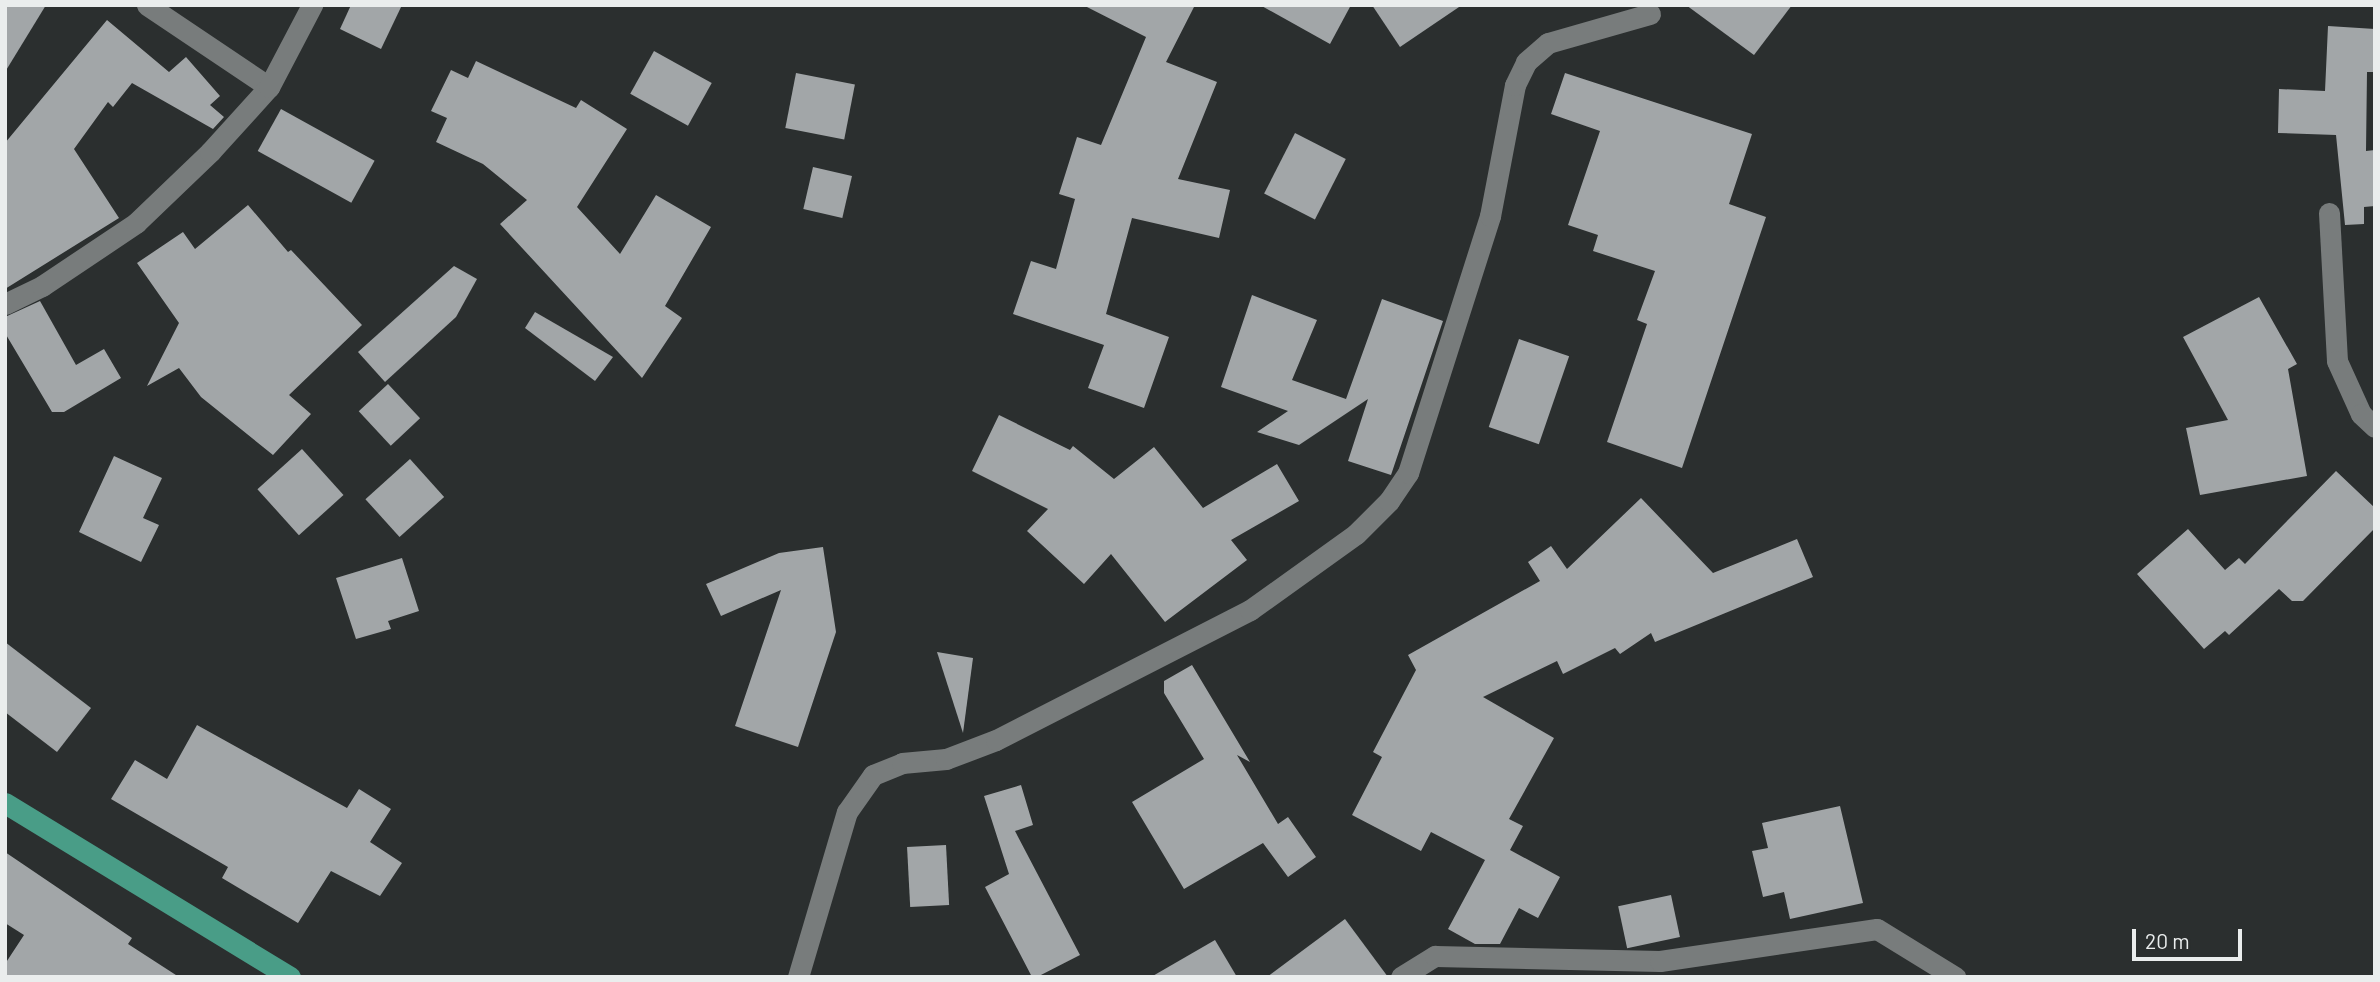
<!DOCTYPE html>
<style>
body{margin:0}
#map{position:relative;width:2380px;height:982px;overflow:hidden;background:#2b2f2f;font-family:Barlow,sans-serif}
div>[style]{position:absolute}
.building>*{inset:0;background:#a2a6a8;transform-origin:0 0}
.minor>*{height:21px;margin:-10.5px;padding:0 10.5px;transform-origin:10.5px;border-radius:10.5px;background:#787c7c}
.major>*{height:21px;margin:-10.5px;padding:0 10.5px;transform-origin:10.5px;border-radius:10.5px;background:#499d87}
span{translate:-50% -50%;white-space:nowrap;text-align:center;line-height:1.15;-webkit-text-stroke:7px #2b2f2f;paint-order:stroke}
.frame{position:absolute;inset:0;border:7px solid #eaeded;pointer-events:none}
.scale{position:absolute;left:2132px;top:929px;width:110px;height:32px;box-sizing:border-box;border:4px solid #eaeded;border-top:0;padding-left:9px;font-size:21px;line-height:24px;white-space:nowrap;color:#eaeded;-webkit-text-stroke:5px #2b2f2f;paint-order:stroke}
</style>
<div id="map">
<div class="building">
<div style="clip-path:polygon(5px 5px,46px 5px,5px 72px)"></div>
<div style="clip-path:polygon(351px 5px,402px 5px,381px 49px,340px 29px)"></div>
<div style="clip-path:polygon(1083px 5px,1195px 5px,1166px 62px,1217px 82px,1178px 179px,1230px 190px,1219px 238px,1132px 218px,1106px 314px,1169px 337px,1144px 408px,1088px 388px,1104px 345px,1013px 314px,1031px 261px,1056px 269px,1075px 199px,1059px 194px,1077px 137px,1101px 145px,1146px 37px)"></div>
<div style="clip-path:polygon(1260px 5px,1351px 5px,1330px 44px)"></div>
<div style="clip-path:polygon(1372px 5px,1462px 5px,1400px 47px)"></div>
<div style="clip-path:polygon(1686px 5px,1792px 5px,1754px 55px)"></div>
<div style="clip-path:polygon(107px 20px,169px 72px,186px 57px,220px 96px,210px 105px,224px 117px,213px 129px,132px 83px,113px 107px,108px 102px,74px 149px,119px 218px,5px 289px,5px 143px)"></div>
<div style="clip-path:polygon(2328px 26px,2375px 29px,2375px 72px,2367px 72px,2366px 151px,2375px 150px,2375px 206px,2364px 207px,2364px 224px,2345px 225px,2336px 135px,2278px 133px,2279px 89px,2325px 91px)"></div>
<div style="left:654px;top:51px;width:66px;height:49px;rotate:29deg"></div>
<div style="clip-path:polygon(476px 61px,576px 108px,581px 100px,627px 129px,577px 207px,620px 254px,656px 195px,711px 227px,665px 306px,682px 318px,642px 378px,500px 224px,527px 200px,483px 164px,436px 142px,447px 118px,431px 111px,451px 70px,468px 78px)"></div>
<div style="left:796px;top:73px;width:60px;height:56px;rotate:11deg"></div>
<div style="clip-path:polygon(1565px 73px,1752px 134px,1729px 204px,1766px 217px,1682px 468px,1607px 442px,1647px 324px,1637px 320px,1655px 271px,1593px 251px,1598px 235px,1568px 225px,1600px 131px,1551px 114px)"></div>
<div style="left:281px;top:109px;width:107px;height:48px;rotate:29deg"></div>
<div style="left:1295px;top:133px;width:57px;height:68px;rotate:27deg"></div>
<div style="left:813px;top:167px;width:40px;height:43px;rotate:13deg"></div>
<div style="clip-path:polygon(248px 205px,288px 252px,291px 250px,362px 325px,289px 395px,311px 414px,273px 455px,201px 397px,179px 368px,147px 386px,179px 323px,137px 263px,183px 232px,195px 249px)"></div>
<div style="clip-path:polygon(454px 266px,477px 279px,456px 317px,385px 382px,358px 352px)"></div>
<div style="clip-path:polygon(1252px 295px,1317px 320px,1292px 380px,1346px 399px,1382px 299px,1443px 321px,1391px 475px,1348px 461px,1368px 399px,1299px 445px,1257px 432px,1288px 411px,1221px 387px)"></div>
<div style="clip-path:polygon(2259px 297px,2297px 364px,2288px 369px,2307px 476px,2200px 495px,2186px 428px,2228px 420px,2183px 337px)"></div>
<div style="clip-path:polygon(40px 301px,76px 365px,104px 349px,121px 378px,64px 412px,52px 412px,5px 333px,5px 317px)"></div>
<div style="clip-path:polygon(535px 312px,613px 357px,595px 381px,525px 328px)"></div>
<div style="left:1519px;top:339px;width:53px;height:93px;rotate:19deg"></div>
<div style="left:388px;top:384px;width:47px;height:40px;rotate:47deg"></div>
<div style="clip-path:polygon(999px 415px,1070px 450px,1073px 446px,1114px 479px,1154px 447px,1203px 508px,1277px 464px,1299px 501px,1231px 540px,1247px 560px,1165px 622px,1111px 554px,1084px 584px,1027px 531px,1048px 509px,972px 471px)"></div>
<div style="left:302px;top:449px;width:62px;height:60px;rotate:48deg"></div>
<div style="clip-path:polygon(114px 456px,162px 478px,143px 518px,159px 525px,141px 562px,79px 532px)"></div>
<div style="left:410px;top:459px;width:51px;height:60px;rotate:48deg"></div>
<div style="clip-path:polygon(2336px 471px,2375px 508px,2375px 528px,2303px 601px,2292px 601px,2279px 589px,2229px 635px,2225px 631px,2204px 649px,2137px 574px,2188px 529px,2225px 570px,2239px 558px,2245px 564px)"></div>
<div style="clip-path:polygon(1641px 498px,1713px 573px,1797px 539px,1813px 577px,1655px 642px,1651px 633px,1620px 654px,1615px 648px,1563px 674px,1557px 661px,1483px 697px,1554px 738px,1509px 819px,1523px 826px,1510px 850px,1560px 877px,1538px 918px,1519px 908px,1500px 944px,1475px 944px,1448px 929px,1485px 860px,1431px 832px,1421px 851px,1352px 815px,1382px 757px,1373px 752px,1416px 670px,1408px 655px,1540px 581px,1528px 562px,1551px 546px,1567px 569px)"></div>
<div style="clip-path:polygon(823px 547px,836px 632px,798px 747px,735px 726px,781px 590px,721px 616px,706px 584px,779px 553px)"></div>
<div style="clip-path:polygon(402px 558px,419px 611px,388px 621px,391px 629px,356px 639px,336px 578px)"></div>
<div style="clip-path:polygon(5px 642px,91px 708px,57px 752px,5px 712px)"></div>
<div style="clip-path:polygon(937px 652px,973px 658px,963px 733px)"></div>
<div style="clip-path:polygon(1192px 665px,1250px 762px,1237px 755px,1278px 824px,1288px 817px,1316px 857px,1288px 877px,1263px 843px,1184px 889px,1132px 802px,1204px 759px,1164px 693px,1164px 681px)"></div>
<div style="clip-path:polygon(197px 725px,347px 808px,359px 789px,391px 809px,370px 842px,402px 863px,380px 896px,331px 871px,298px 923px,222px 878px,228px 867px,111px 799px,135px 760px,167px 779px)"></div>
<div style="clip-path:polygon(1021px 785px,1033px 825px,1015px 831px,1080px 955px,1037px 977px,1032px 977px,985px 887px,1009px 874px,984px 796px)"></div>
<div style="clip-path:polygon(1840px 806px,1863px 903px,1790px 919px,1784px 892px,1763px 897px,1752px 851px,1768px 848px,1762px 823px)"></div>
<div style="left:946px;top:845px;width:60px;height:39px;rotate:87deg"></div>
<div style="clip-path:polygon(5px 852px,132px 938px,128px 944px,179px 977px,5px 977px,5px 964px,24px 935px,5px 923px)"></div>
<div style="left:1671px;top:895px;width:43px;height:54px;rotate:78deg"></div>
<div style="clip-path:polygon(1345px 919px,1388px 977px,1267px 977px)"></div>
<div style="clip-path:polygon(1215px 940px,1237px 977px,1151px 977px)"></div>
</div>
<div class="minor">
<div style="left:147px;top:5px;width:147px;rotate:33.9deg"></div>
<div style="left:2329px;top:213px;width:148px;rotate:86.9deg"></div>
<div style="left:2337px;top:361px;width:58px;rotate:65.6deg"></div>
<div style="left:2361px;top:414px;width:19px;rotate:43deg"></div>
<div style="left:5px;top:304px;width:41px;rotate:-25.9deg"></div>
<div style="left:42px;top:286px;width:113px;rotate:-33.8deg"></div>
<div style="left:136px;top:223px;width:103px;rotate:-43.8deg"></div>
<div style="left:210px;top:152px;width:88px;rotate:-47.8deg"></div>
<div style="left:269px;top:87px;width:93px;rotate:-62.3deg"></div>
<div style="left:798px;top:977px;width:172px;rotate:-73.5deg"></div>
<div style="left:847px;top:812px;width:45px;rotate:-54.9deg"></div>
<div style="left:873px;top:775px;width:31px;rotate:-22deg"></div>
<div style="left:902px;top:763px;width:44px;rotate:-5.2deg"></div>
<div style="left:946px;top:759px;width:53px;rotate:-20.8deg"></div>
<div style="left:996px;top:740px;width:285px;rotate:-27.1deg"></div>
<div style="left:1250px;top:610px;width:130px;rotate:-35.6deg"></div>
<div style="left:1356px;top:534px;width:47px;rotate:-45deg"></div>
<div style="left:1389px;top:501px;width:34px;rotate:-56deg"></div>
<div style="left:1408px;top:473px;width:270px;rotate:-72.3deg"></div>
<div style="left:1490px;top:216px;width:133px;rotate:-79.2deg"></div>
<div style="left:1515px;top:85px;width:25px;rotate:-64deg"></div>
<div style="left:1526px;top:62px;width:29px;rotate:-41deg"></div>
<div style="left:1548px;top:43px;width:106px;rotate:-15.9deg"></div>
<div style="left:1401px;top:977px;width:40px;rotate:-32deg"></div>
<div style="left:1435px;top:956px;width:225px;rotate:1.3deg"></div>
<div style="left:1660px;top:961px;width:219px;rotate:-8.4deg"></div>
<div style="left:1877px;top:929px;width:92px;rotate:31.6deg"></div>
</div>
<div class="major">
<div style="left:5px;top:803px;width:334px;rotate:31.4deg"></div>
</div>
<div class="frame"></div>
<div class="scale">20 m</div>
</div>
